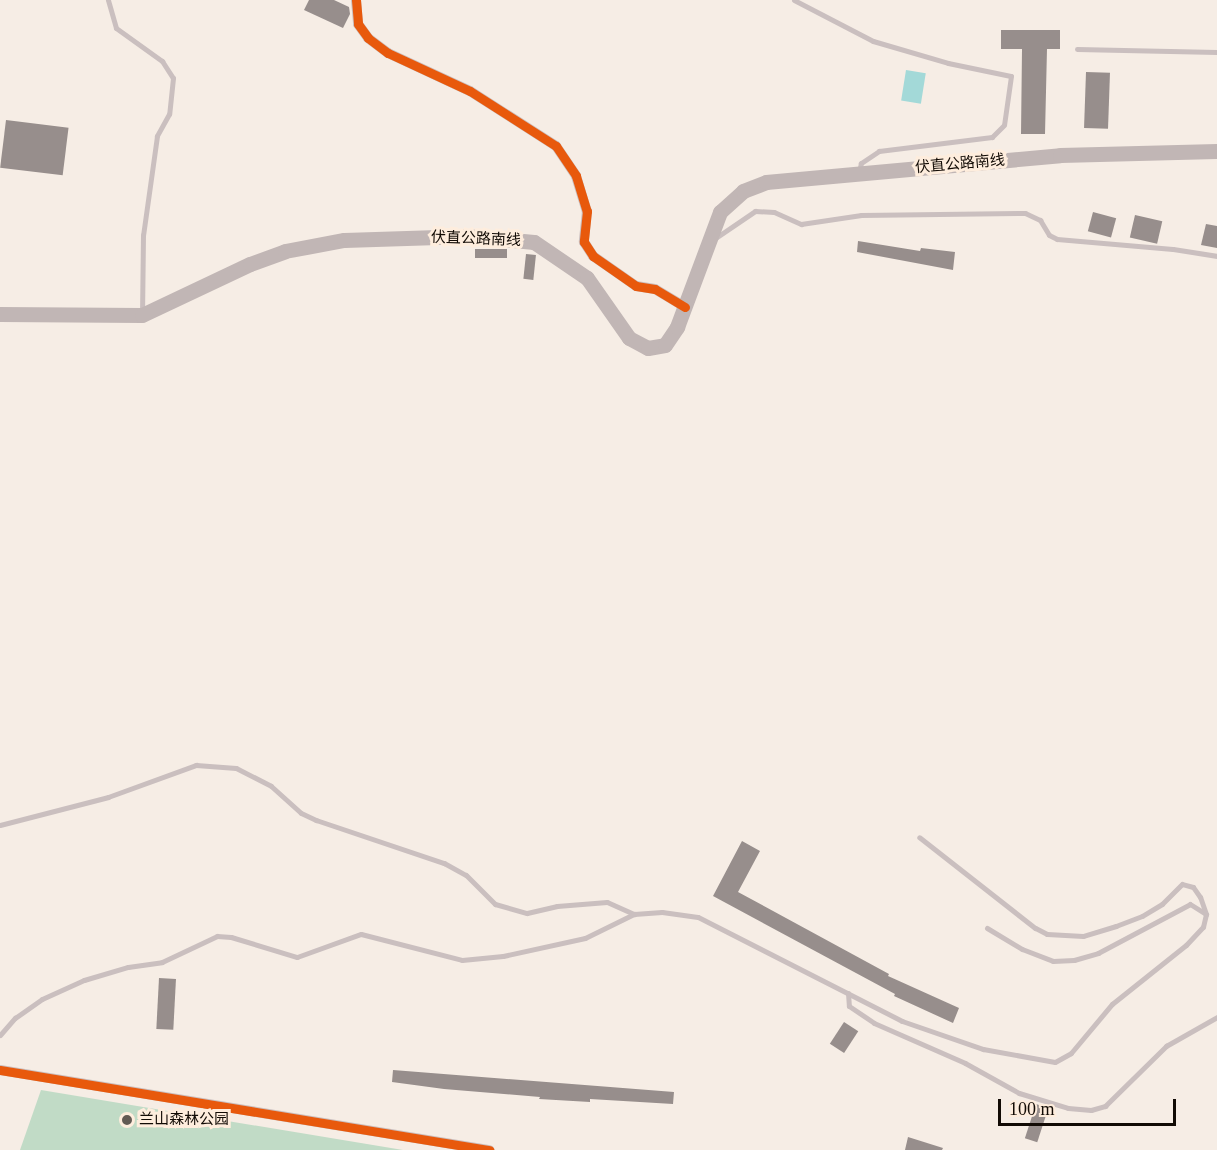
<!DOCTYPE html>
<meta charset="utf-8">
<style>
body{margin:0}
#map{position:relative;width:1217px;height:1150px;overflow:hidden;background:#f6ede5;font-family:"Times New Roman","Noto Sans SC",serif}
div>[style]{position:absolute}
.green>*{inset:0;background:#c1dbc6}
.water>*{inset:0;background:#a3d9d8;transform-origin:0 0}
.building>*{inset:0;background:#978e8c;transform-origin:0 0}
.service>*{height:5px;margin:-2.5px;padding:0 2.5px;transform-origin:2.5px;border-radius:2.5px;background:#cabfbf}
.minor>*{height:10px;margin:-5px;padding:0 5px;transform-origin:5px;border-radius:5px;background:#cabfbf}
.secondary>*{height:15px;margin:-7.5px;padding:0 7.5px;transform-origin:7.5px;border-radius:7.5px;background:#c1b6b5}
.cycleway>*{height:9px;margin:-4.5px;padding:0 4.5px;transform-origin:4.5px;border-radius:4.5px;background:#e8590c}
.dots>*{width:16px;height:16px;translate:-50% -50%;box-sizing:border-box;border:3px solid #feeddd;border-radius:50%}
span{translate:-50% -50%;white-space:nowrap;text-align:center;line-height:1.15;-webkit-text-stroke:6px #feeddd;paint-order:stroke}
.street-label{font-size:15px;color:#120b05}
.poi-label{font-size:15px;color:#120b05}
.left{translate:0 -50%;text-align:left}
.scale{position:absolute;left:998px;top:1099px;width:178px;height:27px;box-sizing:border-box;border:3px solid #120b05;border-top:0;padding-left:8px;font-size:18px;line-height:21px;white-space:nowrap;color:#120b05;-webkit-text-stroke:4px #feeddd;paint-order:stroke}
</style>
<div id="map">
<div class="green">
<div style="clip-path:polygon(41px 1090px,403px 1150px,20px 1150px)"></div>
</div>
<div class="water">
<div style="left:906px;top:70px;width:20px;height:31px;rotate:9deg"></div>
</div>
<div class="building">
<div style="clip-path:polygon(309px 0,334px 0,349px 7px,350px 14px,343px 28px,304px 10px)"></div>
<div style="clip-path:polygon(1001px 30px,1060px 30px,1060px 49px,1047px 49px,1045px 134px,1021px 134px,1022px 49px,1001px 49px)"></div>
<div style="left:1086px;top:72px;width:24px;height:56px;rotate:2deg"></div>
<div style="left:6px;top:120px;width:63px;height:48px;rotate:7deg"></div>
<div style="left:1093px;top:212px;width:24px;height:20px;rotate:15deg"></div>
<div style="left:1135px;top:215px;width:28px;height:23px;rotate:13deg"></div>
<div style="clip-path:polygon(1206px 224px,1217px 226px,1217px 248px,1201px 245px)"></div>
<div style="clip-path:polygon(858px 241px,920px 251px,921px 248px,955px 252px,953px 270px,857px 252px)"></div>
<div style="left:475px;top:249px;width:32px;height:9px"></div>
<div style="left:526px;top:254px;width:10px;height:25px;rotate:6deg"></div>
<div style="clip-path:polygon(742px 841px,760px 851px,738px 892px,889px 974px,888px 976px,959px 1008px,953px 1023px,894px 996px,895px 994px,713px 896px)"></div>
<div style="left:159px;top:978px;width:17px;height:51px;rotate:3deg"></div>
<div style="left:844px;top:1022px;width:17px;height:26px;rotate:33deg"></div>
<div style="clip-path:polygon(393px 1070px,674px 1092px,673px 1104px,590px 1099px,590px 1102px,539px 1099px,540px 1097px,444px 1089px,392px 1082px)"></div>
<div style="left:1036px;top:1104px;width:13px;height:36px;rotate:18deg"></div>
<div style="clip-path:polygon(908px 1137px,943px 1148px,942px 1150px,905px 1150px)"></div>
</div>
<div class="service">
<div style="left:108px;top:0;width:29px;rotate:74deg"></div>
<div style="left:116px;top:28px;width:57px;rotate:35.7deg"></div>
<div style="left:162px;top:61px;width:20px;rotate:57deg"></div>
<div style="left:173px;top:78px;width:36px;rotate:96deg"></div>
<div style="left:169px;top:114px;width:25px;rotate:119deg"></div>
<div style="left:157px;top:136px;width:100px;rotate:98deg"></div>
<div style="left:143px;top:235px;width:79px;rotate:90.7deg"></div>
<div style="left:794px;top:0;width:89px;rotate:27.4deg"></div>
<div style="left:873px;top:41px;width:78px;rotate:16.3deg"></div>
<div style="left:948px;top:63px;width:64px;rotate:11.7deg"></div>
<div style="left:1011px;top:76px;width:49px;rotate:98.1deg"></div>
<div style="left:1004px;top:125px;width:17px;rotate:135deg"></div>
<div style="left:992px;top:137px;width:114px;rotate:172.9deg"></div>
<div style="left:879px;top:151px;width:22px;rotate:146deg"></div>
<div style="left:861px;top:163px;width:8px;rotate:104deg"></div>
<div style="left:1077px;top:49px;width:140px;rotate:1.2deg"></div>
<div style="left:714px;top:239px;width:50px;rotate:-34.3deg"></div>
<div style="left:755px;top:211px;width:19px;rotate:3deg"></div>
<div style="left:774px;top:212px;width:30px;rotate:24deg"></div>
<div style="left:801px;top:224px;width:61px;rotate:-8.5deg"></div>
<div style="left:861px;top:215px;width:164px;rotate:-0.7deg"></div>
<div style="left:1025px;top:213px;width:17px;rotate:25deg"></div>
<div style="left:1040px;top:220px;width:17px;rotate:59deg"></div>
<div style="left:1049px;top:235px;width:9px;rotate:27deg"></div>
<div style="left:1057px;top:239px;width:116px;rotate:4.9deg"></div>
<div style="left:1173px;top:249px;width:45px;rotate:9deg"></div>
<div style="left:0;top:825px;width:112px;rotate:-14.5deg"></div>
<div style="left:108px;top:797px;width:94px;rotate:-20deg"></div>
<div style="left:196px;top:765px;width:40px;rotate:4.3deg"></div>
<div style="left:236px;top:768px;width:39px;rotate:27deg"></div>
<div style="left:271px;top:786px;width:40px;rotate:42deg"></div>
<div style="left:301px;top:813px;width:17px;rotate:25deg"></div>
<div style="left:316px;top:820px;width:135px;rotate:18.6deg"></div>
<div style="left:444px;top:863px;width:25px;rotate:29deg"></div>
<div style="left:466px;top:875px;width:41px;rotate:45deg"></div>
<div style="left:495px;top:904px;width:33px;rotate:16deg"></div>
<div style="left:527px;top:913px;width:31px;rotate:-13deg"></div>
<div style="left:557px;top:906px;width:50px;rotate:-4.6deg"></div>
<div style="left:607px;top:902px;width:30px;rotate:24deg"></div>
<div style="left:987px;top:928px;width:41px;rotate:31deg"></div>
<div style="left:1022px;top:949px;width:33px;rotate:21deg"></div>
<div style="left:1053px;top:961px;width:21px;rotate:-3deg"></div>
<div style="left:1074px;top:960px;width:25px;rotate:-16deg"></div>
<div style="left:1098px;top:953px;width:104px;rotate:-28deg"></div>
<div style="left:1190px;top:904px;width:19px;rotate:32deg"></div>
<div style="left:848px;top:993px;width:13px;rotate:86deg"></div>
<div style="left:849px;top:1006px;width:30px;rotate:34deg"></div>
<div style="left:874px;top:1023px;width:99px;rotate:23.7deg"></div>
<div style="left:965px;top:1063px;width:62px;rotate:29.1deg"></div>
<div style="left:1019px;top:1093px;width:51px;rotate:17deg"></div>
<div style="left:1068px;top:1108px;width:23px;rotate:5deg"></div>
<div style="left:1091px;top:1110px;width:15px;rotate:-16deg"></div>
<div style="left:1105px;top:1106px;width:86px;rotate:-44.5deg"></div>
<div style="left:1166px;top:1046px;width:59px;rotate:-29.6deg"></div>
<div style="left:0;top:1035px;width:23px;rotate:-49deg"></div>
<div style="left:15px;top:1018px;width:33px;rotate:-35deg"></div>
<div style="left:42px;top:999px;width:46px;rotate:-24.3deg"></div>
<div style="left:84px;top:980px;width:46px;rotate:-16.5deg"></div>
<div style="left:128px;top:967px;width:34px;rotate:-8deg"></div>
<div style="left:162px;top:962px;width:61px;rotate:-25.3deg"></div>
<div style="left:217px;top:936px;width:14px;rotate:4deg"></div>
<div style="left:231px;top:937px;width:69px;rotate:16.9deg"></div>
<div style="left:297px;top:957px;width:68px;rotate:-19.8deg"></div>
<div style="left:361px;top:934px;width:104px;rotate:14.4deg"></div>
<div style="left:462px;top:960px;width:41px;rotate:-5.6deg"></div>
<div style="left:503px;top:956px;width:84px;rotate:-12.4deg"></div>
<div style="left:585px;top:938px;width:55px;rotate:-26.1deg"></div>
<div style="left:634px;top:914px;width:28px;rotate:-4deg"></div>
<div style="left:662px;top:912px;width:36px;rotate:8deg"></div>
<div style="left:698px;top:917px;width:229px;rotate:27deg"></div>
<div style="left:902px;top:1021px;width:86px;rotate:19.1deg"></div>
<div style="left:983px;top:1049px;width:73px;rotate:10.2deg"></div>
<div style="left:1055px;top:1062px;width:18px;rotate:-29deg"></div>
<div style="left:1071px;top:1053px;width:64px;rotate:-50.1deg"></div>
<div style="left:1112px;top:1004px;width:95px;rotate:-38.6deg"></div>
<div style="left:1186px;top:945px;width:25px;rotate:-47deg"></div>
<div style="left:1203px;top:927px;width:13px;rotate:-77deg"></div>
<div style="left:1206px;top:914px;width:18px;rotate:-109deg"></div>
<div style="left:1200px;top:897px;width:12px;rotate:-125deg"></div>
<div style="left:1193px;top:887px;width:11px;rotate:-165deg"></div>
<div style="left:1182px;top:884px;width:28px;rotate:135deg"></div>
<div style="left:1162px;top:904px;width:23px;rotate:149deg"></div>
<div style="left:1142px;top:916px;width:28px;rotate:159deg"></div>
<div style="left:1116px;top:926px;width:34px;rotate:163deg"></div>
<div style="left:1083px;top:936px;width:36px;rotate:-177deg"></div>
<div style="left:1047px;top:934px;width:13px;rotate:-153deg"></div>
<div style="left:1035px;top:928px;width:147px;rotate:-141.9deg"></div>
</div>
<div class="minor">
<div style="left:356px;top:0;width:24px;rotate:85deg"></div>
<div style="left:358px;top:24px;width:17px;rotate:54deg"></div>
<div style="left:368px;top:38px;width:25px;rotate:37deg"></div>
<div style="left:388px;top:53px;width:90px;rotate:24.9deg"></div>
<div style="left:470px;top:91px;width:102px;rotate:32.6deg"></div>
<div style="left:556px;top:146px;width:36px;rotate:56deg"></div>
<div style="left:576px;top:176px;width:37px;rotate:73deg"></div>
<div style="left:587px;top:211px;width:31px;rotate:96deg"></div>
<div style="left:584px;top:242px;width:17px;rotate:57deg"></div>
<div style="left:593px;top:256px;width:52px;rotate:34.9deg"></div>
<div style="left:636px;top:286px;width:19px;rotate:9deg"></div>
<div style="left:655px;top:289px;width:35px;rotate:31deg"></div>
<div style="left:0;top:1070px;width:496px;rotate:9.3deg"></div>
</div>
<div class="secondary">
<div style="left:0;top:314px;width:142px;rotate:0.4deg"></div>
<div style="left:142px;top:315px;width:119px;rotate:-25.3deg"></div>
<div style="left:250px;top:264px;width:37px;rotate:-20deg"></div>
<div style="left:285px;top:251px;width:60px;rotate:-10.6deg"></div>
<div style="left:344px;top:240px;width:125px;rotate:-1.8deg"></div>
<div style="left:469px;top:236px;width:65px;rotate:5.3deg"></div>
<div style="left:534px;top:242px;width:64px;rotate:34.2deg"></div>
<div style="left:587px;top:278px;width:73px;rotate:55deg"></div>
<div style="left:629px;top:338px;width:21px;rotate:28deg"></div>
<div style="left:648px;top:348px;width:17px;rotate:-10deg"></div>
<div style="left:665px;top:345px;width:22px;rotate:-56deg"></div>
<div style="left:677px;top:327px;width:123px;rotate:-69.5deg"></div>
<div style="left:720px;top:212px;width:31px;rotate:-42deg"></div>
<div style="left:743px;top:191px;width:25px;rotate:-21deg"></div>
<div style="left:766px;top:182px;width:295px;rotate:-5.2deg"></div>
<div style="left:1060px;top:155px;width:157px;rotate:-1.5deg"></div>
</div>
<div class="cycleway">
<div style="left:356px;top:0;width:24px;rotate:85deg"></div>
<div style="left:358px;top:24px;width:17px;rotate:54deg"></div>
<div style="left:368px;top:38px;width:25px;rotate:37deg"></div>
<div style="left:388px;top:53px;width:90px;rotate:24.9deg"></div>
<div style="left:470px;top:91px;width:102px;rotate:32.6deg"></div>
<div style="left:556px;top:146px;width:36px;rotate:56deg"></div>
<div style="left:576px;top:176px;width:37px;rotate:73deg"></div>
<div style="left:587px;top:211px;width:31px;rotate:96deg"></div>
<div style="left:584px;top:242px;width:17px;rotate:57deg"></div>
<div style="left:593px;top:256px;width:52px;rotate:34.9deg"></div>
<div style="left:636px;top:286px;width:19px;rotate:9deg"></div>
<div style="left:655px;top:289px;width:35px;rotate:31deg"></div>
<div style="left:0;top:1070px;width:496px;rotate:9.3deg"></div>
</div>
<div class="dots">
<div style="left:127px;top:1120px;background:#625a53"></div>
</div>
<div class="street-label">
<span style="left:960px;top:164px;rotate:-5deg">伏直公路南线</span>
<span style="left:476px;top:239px;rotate:2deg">伏直公路南线</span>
</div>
<div class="poi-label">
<span class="left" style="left:139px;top:1120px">兰山森林公园</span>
</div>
<div class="scale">100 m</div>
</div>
